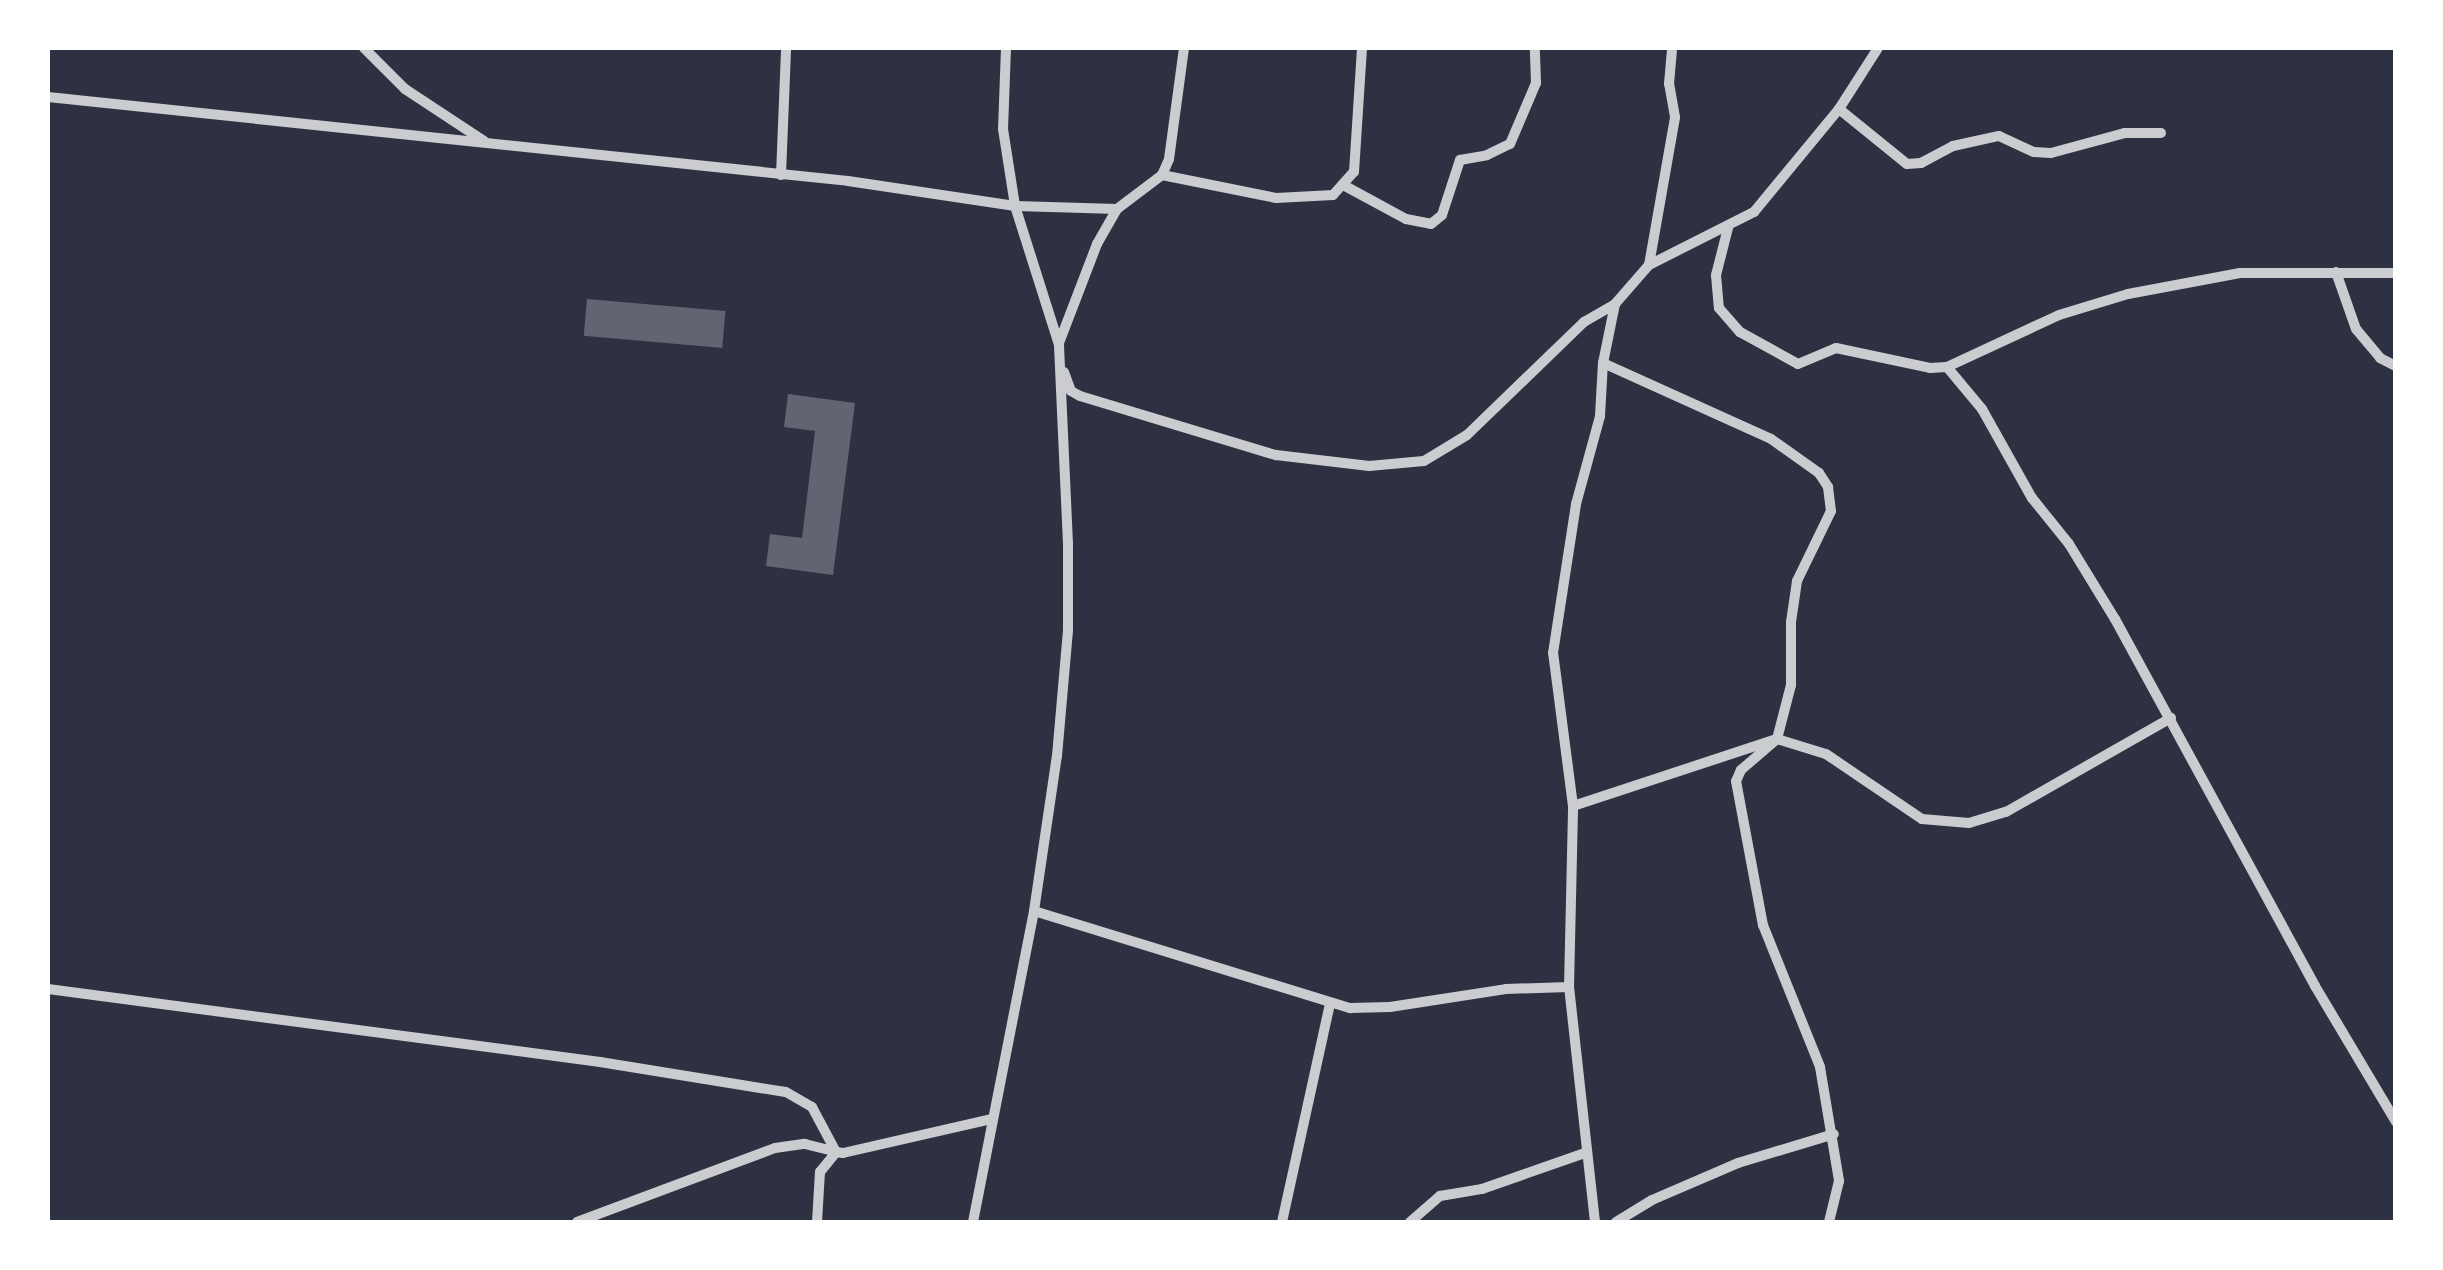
<!DOCTYPE html>
<style>
body{margin:0}
#map{position:relative;width:2443px;height:1270px;overflow:hidden;background:#2d3142;font-family:"Source Sans 3",sans-serif}
div>[style]{position:absolute}
.building>*{inset:0;background:#626471;transform-origin:0 0}
.minor>*{height:10px;margin:-5px;padding:0 5px;transform-origin:5px;border-radius:5px;background:#caccd0}
span{translate:-50% -50%;white-space:nowrap;text-align:center;line-height:1.15;-webkit-text-stroke:8px #fff;paint-order:stroke}
.frame{position:absolute;inset:0;border:50px solid #fff;pointer-events:none}
</style>
<div id="map">
<div class="building">
<div style="left:587px;top:299px;width:139px;height:37px;rotate:5deg"></div>
<div style="clip-path:polygon(788px 394px,855px 403px,833px 575px,766px 566px,770px 534px,802px 538px,815px 431px,784px 427px)"></div>
</div>
<div class="minor">
<div style="left:364px;top:48px;width:58px;rotate:45deg"></div>
<div style="left:405px;top:89px;width:95px;rotate:33.4deg"></div>
<div style="left:1006px;top:48px;width:81px;rotate:92.1deg"></div>
<div style="left:1003px;top:129px;width:78px;rotate:81.1deg"></div>
<div style="left:1015px;top:206px;width:146px;rotate:72.4deg"></div>
<div style="left:48px;top:97px;width:804px;rotate:5.99deg"></div>
<div style="left:848px;top:181px;width:169px;rotate:8.5deg"></div>
<div style="left:1015px;top:206px;width:102px;rotate:1.7deg"></div>
<div style="left:1839px;top:109px;width:87px;rotate:39deg"></div>
<div style="left:1907px;top:164px;width:14px;rotate:-4deg"></div>
<div style="left:1921px;top:163px;width:36px;rotate:-28deg"></div>
<div style="left:1953px;top:146px;width:47px;rotate:-12.3deg"></div>
<div style="left:1999px;top:136px;width:38px;rotate:25deg"></div>
<div style="left:2034px;top:152px;width:17px;rotate:3deg"></div>
<div style="left:2051px;top:153px;width:77px;rotate:-15.1deg"></div>
<div style="left:2125px;top:133px;width:36px"></div>
<div style="left:781px;top:175px;width:127px;rotate:-87.7deg"></div>
<div style="left:1162px;top:175px;width:116px;rotate:11.4deg"></div>
<div style="left:1276px;top:198px;width:57px;rotate:-3deg"></div>
<div style="left:1333px;top:195px;width:31px;rotate:-48deg"></div>
<div style="left:1354px;top:172px;width:124px;rotate:-86.3deg"></div>
<div style="left:1345px;top:186px;width:69px;rotate:28.4deg"></div>
<div style="left:1406px;top:219px;width:25px;rotate:11deg"></div>
<div style="left:1431px;top:224px;width:14px;rotate:-39deg"></div>
<div style="left:1442px;top:215px;width:58px;rotate:-71.9deg"></div>
<div style="left:1460px;top:160px;width:27px;rotate:-10deg"></div>
<div style="left:1487px;top:155px;width:25px;rotate:-26deg"></div>
<div style="left:1510px;top:144px;width:66px;rotate:-66.9deg"></div>
<div style="left:1536px;top:83px;width:35px;rotate:-92deg"></div>
<div style="left:1728px;top:228px;width:49px;rotate:104.3deg"></div>
<div style="left:1716px;top:275px;width:33px;rotate:85deg"></div>
<div style="left:1719px;top:308px;width:32px;rotate:49deg"></div>
<div style="left:1740px;top:332px;width:66px;rotate:28.9deg"></div>
<div style="left:1798px;top:364px;width:41px;rotate:-22.8deg"></div>
<div style="left:1836px;top:348px;width:96px;rotate:12deg"></div>
<div style="left:1930px;top:368px;width:17px;rotate:-3deg"></div>
<div style="left:1947px;top:367px;width:123px;rotate:-24.9deg"></div>
<div style="left:2059px;top:315px;width:72px;rotate:-16.9deg"></div>
<div style="left:2128px;top:294px;width:114px;rotate:-10.6deg"></div>
<div style="left:2240px;top:273px;width:156px"></div>
<div style="left:1649px;top:265px;width:150px;rotate:-80deg"></div>
<div style="left:1675px;top:117px;width:34px;rotate:-100deg"></div>
<div style="left:1669px;top:84px;width:36px;rotate:-85deg"></div>
<div style="left:2336px;top:272px;width:60px;rotate:70.7deg"></div>
<div style="left:2356px;top:329px;width:38px;rotate:50deg"></div>
<div style="left:2380px;top:358px;width:18px;rotate:27deg"></div>
<div style="left:1603px;top:363px;width:184px;rotate:24.3deg"></div>
<div style="left:1771px;top:439px;width:59px;rotate:35.3deg"></div>
<div style="left:1819px;top:473px;width:17px;rotate:57deg"></div>
<div style="left:1828px;top:487px;width:24px;rotate:83deg"></div>
<div style="left:1831px;top:511px;width:78px;rotate:115.9deg"></div>
<div style="left:1797px;top:581px;width:41px;rotate:98.3deg"></div>
<div style="left:1791px;top:622px;width:63px;rotate:90deg"></div>
<div style="left:1791px;top:685px;width:56px;rotate:104.5deg"></div>
<div style="left:1777px;top:739px;width:48px;rotate:139.3deg"></div>
<div style="left:1741px;top:770px;width:12px;rotate:114deg"></div>
<div style="left:1736px;top:781px;width:147px;rotate:79.4deg"></div>
<div style="left:1763px;top:925px;width:153px;rotate:68.1deg"></div>
<div style="left:1820px;top:1067px;width:116px;rotate:80.5deg"></div>
<div style="left:1839px;top:1181px;width:42px;rotate:103.7deg"></div>
<div style="left:1947px;top:367px;width:55px;rotate:50.2deg"></div>
<div style="left:1982px;top:409px;width:102px;rotate:60.7deg"></div>
<div style="left:2032px;top:498px;width:59px;rotate:51.2deg"></div>
<div style="left:2069px;top:544px;width:88px;rotate:58.5deg"></div>
<div style="left:2115px;top:619px;width:418px;rotate:61.4deg"></div>
<div style="left:2315px;top:986px;width:158px;rotate:59.2deg"></div>
<div style="left:1064px;top:372px;width:20px;rotate:70deg"></div>
<div style="left:1071px;top:391px;width:10px;rotate:29deg"></div>
<div style="left:1080px;top:396px;width:205px;rotate:16.8deg"></div>
<div style="left:1276px;top:455px;width:94px;rotate:6.7deg"></div>
<div style="left:1369px;top:466px;width:55px;rotate:-5.2deg"></div>
<div style="left:1424px;top:461px;width:50px;rotate:-31.2deg"></div>
<div style="left:1467px;top:435px;width:163px;rotate:-44deg"></div>
<div style="left:1584px;top:322px;width:36px;rotate:-30deg"></div>
<div style="left:1573px;top:806px;width:215px;rotate:-18.2deg"></div>
<div style="left:1777px;top:739px;width:51px;rotate:17deg"></div>
<div style="left:1826px;top:754px;width:116px;rotate:34.1deg"></div>
<div style="left:1922px;top:819px;width:47px;rotate:4.9deg"></div>
<div style="left:1969px;top:823px;width:39px;rotate:-17deg"></div>
<div style="left:2006px;top:812px;width:190px;rotate:-29.7deg"></div>
<div style="left:1034px;top:911px;width:331px;rotate:17.1deg"></div>
<div style="left:1350px;top:1008px;width:40px;rotate:-1.4deg"></div>
<div style="left:1390px;top:1007px;width:117px;rotate:-8.8deg"></div>
<div style="left:1506px;top:989px;width:63px;rotate:-1.8deg"></div>
<div style="left:48px;top:989px;width:557px;rotate:7.53deg"></div>
<div style="left:600px;top:1062px;width:188px;rotate:9.2deg"></div>
<div style="left:786px;top:1092px;width:30px;rotate:30deg"></div>
<div style="left:812px;top:1107px;width:51px;rotate:61.9deg"></div>
<div style="left:836px;top:1152px;width:7px;rotate:8deg"></div>
<div style="left:843px;top:1153px;width:153px;rotate:-12.9deg"></div>
<div style="left:577px;top:1222px;width:211px;rotate:-20.5deg"></div>
<div style="left:775px;top:1148px;width:30px;rotate:-8deg"></div>
<div style="left:805px;top:1144px;width:32px;rotate:14deg"></div>
<div style="left:817px;top:1222px;width:50px;rotate:-86.6deg"></div>
<div style="left:820px;top:1172px;width:26px;rotate:-51deg"></div>
<div style="left:973px;top:1222px;width:317px;rotate:-78.9deg"></div>
<div style="left:1034px;top:911px;width:157px;rotate:-81.6deg"></div>
<div style="left:1057px;top:756px;width:126px;rotate:-85deg"></div>
<div style="left:1068px;top:630px;width:86px;rotate:-90deg"></div>
<div style="left:1068px;top:544px;width:201px;rotate:-92.6deg"></div>
<div style="left:1059px;top:343px;width:106px;rotate:-69deg"></div>
<div style="left:1097px;top:244px;width:40px;rotate:-60.3deg"></div>
<div style="left:1117px;top:209px;width:56px;rotate:-37.1deg"></div>
<div style="left:1162px;top:175px;width:17px;rotate:-66deg"></div>
<div style="left:1169px;top:159px;width:112px;rotate:-82.3deg"></div>
<div style="left:1282px;top:1222px;width:223px;rotate:-77.6deg"></div>
<div style="left:1410px;top:1222px;width:40px;rotate:-41deg"></div>
<div style="left:1440px;top:1196px;width:43px;rotate:-9.5deg"></div>
<div style="left:1482px;top:1189px;width:109px;rotate:-19.3deg"></div>
<div style="left:1595px;top:1222px;width:236px;rotate:-96.3deg"></div>
<div style="left:1569px;top:987px;width:181px;rotate:-88.7deg"></div>
<div style="left:1573px;top:806px;width:154px;rotate:-97.4deg"></div>
<div style="left:1553px;top:653px;width:151px;rotate:-81.2deg"></div>
<div style="left:1576px;top:504px;width:91px;rotate:-74.7deg"></div>
<div style="left:1600px;top:416px;width:53px;rotate:-86.8deg"></div>
<div style="left:1603px;top:363px;width:60px;rotate:-78.5deg"></div>
<div style="left:1615px;top:304px;width:52px;rotate:-48.9deg"></div>
<div style="left:1649px;top:265px;width:118px;rotate:-26.8deg"></div>
<div style="left:1754px;top:212px;width:134px;rotate:-50.5deg"></div>
<div style="left:1839px;top:109px;width:72px;rotate:-57.4deg"></div>
<div style="left:1616px;top:1222px;width:42px;rotate:-31.4deg"></div>
<div style="left:1652px;top:1200px;width:94px;rotate:-23.3deg"></div>
<div style="left:1738px;top:1163px;width:100px;rotate:-16.8deg"></div>
</div>
<div class="frame"></div>
</div>
